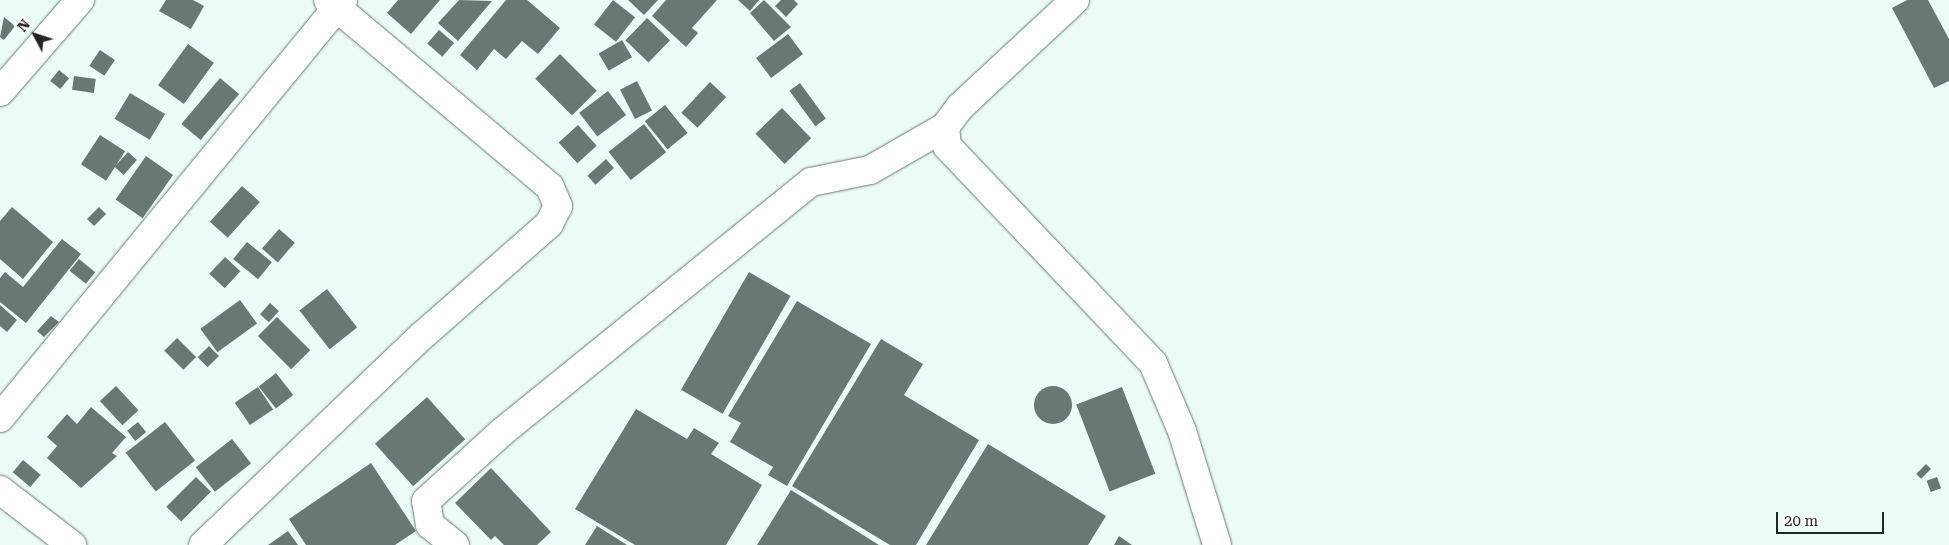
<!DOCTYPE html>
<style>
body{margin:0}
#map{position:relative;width:1949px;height:545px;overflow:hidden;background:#eafbf8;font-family:"Roboto Serif",serif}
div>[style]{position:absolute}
.building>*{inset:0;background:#687875;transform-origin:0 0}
.round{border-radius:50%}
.roads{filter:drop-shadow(0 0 1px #697875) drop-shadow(0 0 1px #697875)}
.minor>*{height:28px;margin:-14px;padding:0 14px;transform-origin:14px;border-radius:14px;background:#fff}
span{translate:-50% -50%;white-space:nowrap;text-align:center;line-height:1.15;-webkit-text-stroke:5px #fff;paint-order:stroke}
.north{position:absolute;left:10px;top:10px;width:50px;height:50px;-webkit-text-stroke:4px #fff;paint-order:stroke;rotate:310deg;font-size:14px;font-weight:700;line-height:20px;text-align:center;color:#202625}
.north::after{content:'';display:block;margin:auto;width:18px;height:22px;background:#202625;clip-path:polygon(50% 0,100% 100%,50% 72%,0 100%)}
.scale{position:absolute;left:1776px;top:512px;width:108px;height:22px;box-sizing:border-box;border:2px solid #202625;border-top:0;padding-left:6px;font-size:15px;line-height:18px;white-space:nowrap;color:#202625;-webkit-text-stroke:4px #fff;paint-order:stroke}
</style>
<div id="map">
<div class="building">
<div style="clip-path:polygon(166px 0,193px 0,204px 6px,191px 29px,159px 11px)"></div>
<div style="clip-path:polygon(398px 0,440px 0,411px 34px,387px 13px)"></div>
<div style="clip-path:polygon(459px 0,492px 1px,458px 41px,438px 23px)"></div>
<div style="clip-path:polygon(506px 0,527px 0,560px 28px,538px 54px,522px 41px,506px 59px,494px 49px,477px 70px,460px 55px)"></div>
<div style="left:613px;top:0;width:28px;height:31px;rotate:38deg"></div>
<div style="clip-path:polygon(628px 0,658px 0,644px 15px)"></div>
<div style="clip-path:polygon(666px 0,717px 0,692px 28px,698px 33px,686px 47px,652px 16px)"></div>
<div style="clip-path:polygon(738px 0,759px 0,750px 11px)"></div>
<div style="clip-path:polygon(764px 0,791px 27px,774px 41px,750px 13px)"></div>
<div style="clip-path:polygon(781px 0,794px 0,798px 4px,786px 17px,775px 6px)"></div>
<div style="clip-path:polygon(1907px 0,1928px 0,1949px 39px,1949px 81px,1934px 88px,1892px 8px)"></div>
<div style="clip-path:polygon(4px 17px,15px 26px,4px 40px,0 37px)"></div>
<div style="left:647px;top:18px;width:32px;height:31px;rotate:44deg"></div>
<div style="left:439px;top:30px;width:20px;height:18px;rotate:41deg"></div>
<div style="left:788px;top:34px;width:25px;height:40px;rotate:53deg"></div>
<div style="left:622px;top:40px;width:20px;height:27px;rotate:60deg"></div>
<div style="left:188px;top:44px;width:32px;height:51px;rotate:36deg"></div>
<div style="left:100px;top:50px;width:18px;height:19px;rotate:34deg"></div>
<div style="left:560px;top:54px;width:52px;height:35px;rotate:45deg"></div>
<div style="left:59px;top:70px;width:13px;height:14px;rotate:39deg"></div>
<div style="left:74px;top:76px;width:22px;height:14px;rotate:8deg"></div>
<div style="left:220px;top:78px;width:25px;height:60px;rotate:40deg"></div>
<div style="left:637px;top:81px;width:33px;height:19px;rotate:63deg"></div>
<div style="left:710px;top:82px;width:22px;height:42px;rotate:43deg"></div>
<div style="left:800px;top:83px;width:44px;height:13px;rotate:54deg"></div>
<div style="left:608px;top:91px;width:30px;height:36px;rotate:53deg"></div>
<div style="left:130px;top:93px;width:41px;height:30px;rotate:31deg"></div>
<div style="left:665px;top:105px;width:36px;height:26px;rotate:51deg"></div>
<div style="left:782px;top:108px;width:42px;height:37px;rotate:46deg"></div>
<div style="left:644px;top:124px;width:36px;height:45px;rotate:52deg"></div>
<div style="left:578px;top:125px;width:28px;height:26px;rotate:48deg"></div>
<div style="left:100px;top:135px;width:30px;height:35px;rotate:33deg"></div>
<div style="left:128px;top:152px;width:12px;height:20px;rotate:42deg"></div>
<div style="left:146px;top:156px;width:33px;height:53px;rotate:35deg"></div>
<div style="left:606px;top:159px;width:12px;height:25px;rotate:48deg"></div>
<div style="left:242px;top:186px;width:24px;height:48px;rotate:42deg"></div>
<div style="clip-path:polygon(12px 207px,53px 242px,23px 279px,0 259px,0 221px)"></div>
<div style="left:99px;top:207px;width:10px;height:17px;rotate:45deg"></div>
<div style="left:279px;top:229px;width:21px;height:26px;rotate:41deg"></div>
<div style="clip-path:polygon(62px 239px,81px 254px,26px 323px,0 302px,0 278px,5px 272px,23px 287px)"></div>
<div style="left:247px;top:242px;width:32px;height:22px;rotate:39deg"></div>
<div style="left:225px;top:257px;width:21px;height:23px;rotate:43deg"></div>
<div style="left:79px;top:259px;width:21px;height:15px;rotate:39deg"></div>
<div style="left:749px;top:272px;width:48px;height:136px;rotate:30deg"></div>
<div style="left:327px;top:289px;width:49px;height:35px;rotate:52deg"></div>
<div style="left:240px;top:300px;width:29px;height:49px;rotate:54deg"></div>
<div style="clip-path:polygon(797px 301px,871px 344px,787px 486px,768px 475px,773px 467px,730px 442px,741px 423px,728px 416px)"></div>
<div style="left:270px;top:303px;width:12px;height:15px;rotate:42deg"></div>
<div style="clip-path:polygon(0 305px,17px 320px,7px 332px,0 326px)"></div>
<div style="clip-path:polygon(51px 316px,59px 322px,44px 337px,37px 331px)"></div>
<div style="left:277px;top:317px;width:47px;height:27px;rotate:45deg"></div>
<div style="left:177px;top:338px;width:27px;height:18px;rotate:45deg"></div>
<div style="clip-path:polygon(881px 339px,923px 364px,904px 395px,979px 440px,916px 545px,890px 545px,792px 486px)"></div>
<div style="left:209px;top:346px;width:14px;height:16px;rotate:45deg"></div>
<div style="left:276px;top:373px;width:28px;height:22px;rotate:52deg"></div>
<div style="left:116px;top:386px;width:33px;height:22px;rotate:47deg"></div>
<div class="round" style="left:1034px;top:386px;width:38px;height:38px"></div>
<div style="left:258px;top:387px;width:27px;height:28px;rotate:56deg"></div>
<div style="left:1122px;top:387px;width:93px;height:49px;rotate:69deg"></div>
<div style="left:427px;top:397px;width:57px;height:70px;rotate:48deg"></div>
<div style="clip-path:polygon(91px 407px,126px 437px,112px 453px,117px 456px,81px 488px,47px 458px,57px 446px,47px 437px,67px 414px,77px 424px)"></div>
<div style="clip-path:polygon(636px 409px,687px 439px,694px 428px,719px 443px,711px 454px,762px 485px,726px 545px,635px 545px,575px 509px)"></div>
<div style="left:138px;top:422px;width:13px;height:14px;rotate:51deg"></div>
<div style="left:165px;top:422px;width:49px;height:50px;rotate:52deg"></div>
<div style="left:232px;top:439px;width:31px;height:46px;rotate:52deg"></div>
<div style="clip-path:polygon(988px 444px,1106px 516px,1088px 545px,926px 545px)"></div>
<div style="left:23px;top:460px;width:23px;height:16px;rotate:40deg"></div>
<div style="clip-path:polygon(371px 463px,416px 531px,395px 545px,306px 545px,289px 519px)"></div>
<div style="left:1926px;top:464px;width:7px;height:14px;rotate:45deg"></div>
<div style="clip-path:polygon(491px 468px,551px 532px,537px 545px,504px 545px,495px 536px,491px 540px,455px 503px)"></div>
<div style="left:196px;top:477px;width:21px;height:42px;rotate:45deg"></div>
<div style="left:1937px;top:477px;width:12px;height:11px;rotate:70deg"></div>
<div style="clip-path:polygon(791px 490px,879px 545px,757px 545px)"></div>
<div style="clip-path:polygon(597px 526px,627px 545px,585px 545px)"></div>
<div style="clip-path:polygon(288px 531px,298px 545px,268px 545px)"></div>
<div style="clip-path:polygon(1119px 536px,1132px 545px,1114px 545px)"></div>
</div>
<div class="roads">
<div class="minor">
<div style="left:1075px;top:0;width:157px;rotate:137.1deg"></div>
<div style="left:960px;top:107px;width:25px;rotate:127deg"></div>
<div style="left:945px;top:127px;width:19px;rotate:84deg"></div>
<div style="left:947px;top:146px;width:299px;rotate:46.5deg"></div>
<div style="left:1153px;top:363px;width:74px;rotate:66.9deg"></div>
<div style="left:1182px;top:431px;width:119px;rotate:72.9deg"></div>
<div style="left:0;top:92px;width:122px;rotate:-49deg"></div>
<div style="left:0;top:418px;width:541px;rotate:-50.63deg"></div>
<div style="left:0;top:490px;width:91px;rotate:37.4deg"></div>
<div style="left:203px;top:545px;width:304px;rotate:-43.7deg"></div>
<div style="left:423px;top:335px;width:168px;rotate:-41.4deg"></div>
<div style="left:549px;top:224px;width:20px;rotate:-63deg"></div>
<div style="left:558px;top:206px;width:21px;rotate:-113deg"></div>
<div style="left:550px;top:187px;width:290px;rotate:-139.9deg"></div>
<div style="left:455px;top:545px;width:32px;rotate:-141deg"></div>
<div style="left:430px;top:525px;width:24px;rotate:-99deg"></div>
<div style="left:426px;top:501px;width:103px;rotate:-42.2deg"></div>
<div style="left:502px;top:432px;width:397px;rotate:-39deg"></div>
<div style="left:811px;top:182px;width:60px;rotate:-11.5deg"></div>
<div style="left:870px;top:170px;width:86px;rotate:-29.8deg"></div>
</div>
</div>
<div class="north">N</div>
<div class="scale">20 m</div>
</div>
